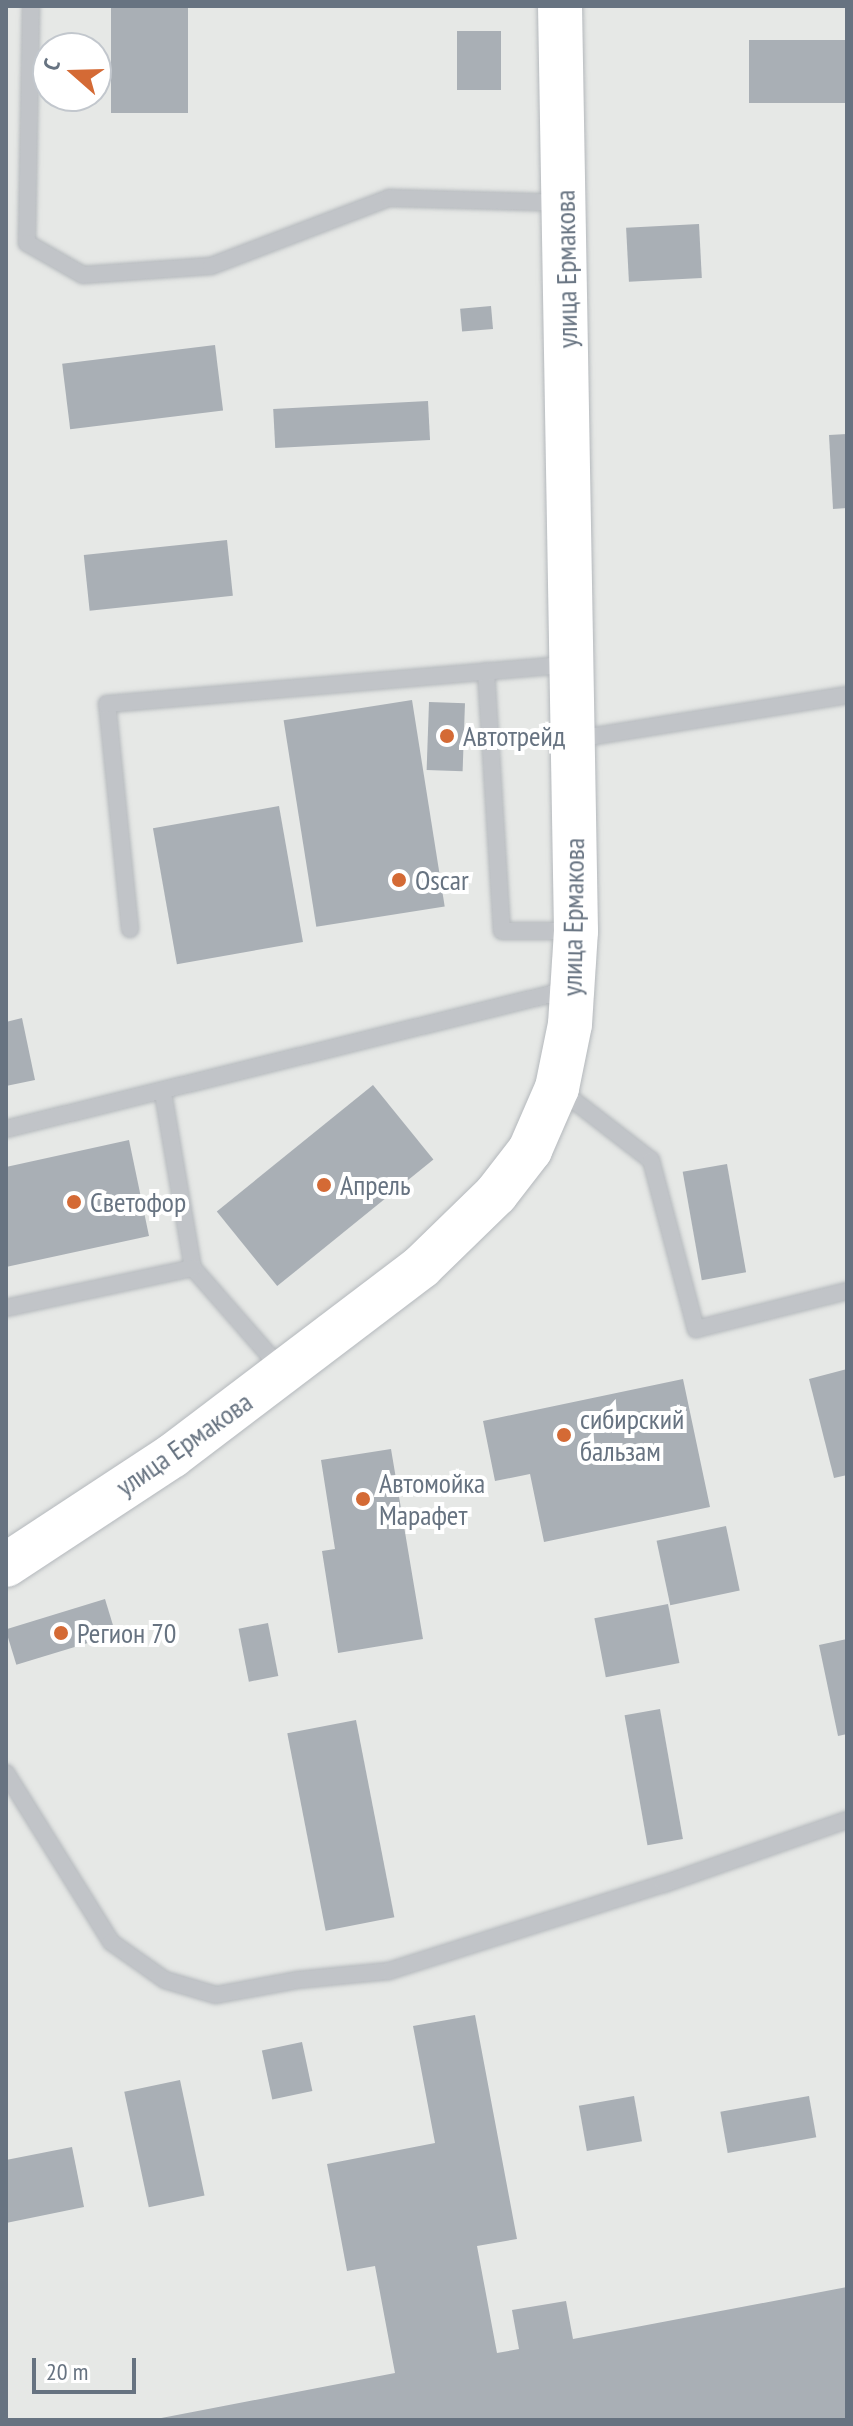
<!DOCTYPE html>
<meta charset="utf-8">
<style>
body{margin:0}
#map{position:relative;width:853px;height:2426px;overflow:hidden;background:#f6f6f3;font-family:"PT Sans Narrow",sans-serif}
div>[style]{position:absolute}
.built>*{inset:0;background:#e6e8e6}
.building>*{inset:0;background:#a9afb5;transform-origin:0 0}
.roads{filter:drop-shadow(0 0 2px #b4b8bc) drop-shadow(0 0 2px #b4b8bc)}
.lane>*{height:16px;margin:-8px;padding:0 8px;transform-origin:8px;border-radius:8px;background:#c1c4c8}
.secondary>*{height:44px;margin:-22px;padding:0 22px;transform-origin:22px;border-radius:22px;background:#fff}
.dots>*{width:22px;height:22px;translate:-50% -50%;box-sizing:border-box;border:4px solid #fff;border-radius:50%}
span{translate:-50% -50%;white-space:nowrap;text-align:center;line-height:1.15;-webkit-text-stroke:8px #fff;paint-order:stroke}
.street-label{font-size:28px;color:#677381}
.poi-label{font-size:28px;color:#677381}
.left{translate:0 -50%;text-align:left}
.frame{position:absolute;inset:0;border:8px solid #677381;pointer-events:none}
.north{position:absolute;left:32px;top:32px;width:80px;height:80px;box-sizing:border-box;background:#fff;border:2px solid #c2c7cd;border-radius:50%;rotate:290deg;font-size:22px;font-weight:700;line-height:32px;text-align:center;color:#677381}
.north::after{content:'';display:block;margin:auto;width:28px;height:36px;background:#d46a35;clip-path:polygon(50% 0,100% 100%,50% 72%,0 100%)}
.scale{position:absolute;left:32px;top:2358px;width:104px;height:36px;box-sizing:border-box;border:4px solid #677381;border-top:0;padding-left:10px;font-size:24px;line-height:28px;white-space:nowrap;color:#677381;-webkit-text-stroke:6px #fff;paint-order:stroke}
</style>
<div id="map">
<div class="built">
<div style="clip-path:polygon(evenodd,6px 6px,847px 6px,847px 2420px,6px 2420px,6px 6px,48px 48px,96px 48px,96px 96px,48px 96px,48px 48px)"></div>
</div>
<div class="building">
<div style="left:111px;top:6px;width:77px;height:107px"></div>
<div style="left:457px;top:31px;width:44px;height:59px"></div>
<div style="left:847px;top:40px;width:63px;height:98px;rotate:90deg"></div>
<div style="left:699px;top:224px;width:54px;height:73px;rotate:87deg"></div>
<div style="left:491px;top:306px;width:23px;height:31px;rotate:85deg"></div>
<div style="left:215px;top:345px;width:66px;height:154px;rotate:83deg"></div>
<div style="left:428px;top:401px;width:39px;height:155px;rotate:87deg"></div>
<div style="clip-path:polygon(847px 434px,847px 508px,833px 509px,829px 435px)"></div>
<div style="left:227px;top:540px;width:56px;height:144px;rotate:84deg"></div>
<div style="left:412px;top:700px;width:209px;height:130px;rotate:81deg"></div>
<div style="left:429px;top:702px;width:36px;height:68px;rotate:2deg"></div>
<div style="left:279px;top:806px;width:138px;height:128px;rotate:80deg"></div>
<div style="clip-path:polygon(22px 1018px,35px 1080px,6px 1086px,6px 1022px)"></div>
<div style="left:373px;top:1085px;width:96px;height:201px;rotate:51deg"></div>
<div style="clip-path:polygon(129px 1140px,149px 1236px,6px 1267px,6px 1167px)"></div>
<div style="left:727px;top:1164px;width:110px;height:45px;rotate:80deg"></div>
<div style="clip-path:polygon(847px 1369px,847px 1475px,834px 1478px,809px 1379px)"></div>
<div style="clip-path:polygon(683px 1379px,710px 1507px,544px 1542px,530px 1474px,495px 1481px,483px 1421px)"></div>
<div style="clip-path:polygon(391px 1449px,423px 1639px,338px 1653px,322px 1551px,335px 1549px,321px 1460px)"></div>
<div style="left:726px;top:1526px;width:66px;height:71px;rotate:78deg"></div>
<div style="left:105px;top:1599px;width:37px;height:104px;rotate:73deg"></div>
<div style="left:668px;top:1604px;width:60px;height:75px;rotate:79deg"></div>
<div style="left:268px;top:1623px;width:54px;height:30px;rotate:79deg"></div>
<div style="clip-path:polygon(847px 1639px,847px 1734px,838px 1736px,819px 1645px)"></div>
<div style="left:660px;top:1709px;width:132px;height:36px;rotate:80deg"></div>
<div style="left:356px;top:1720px;width:201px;height:70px;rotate:79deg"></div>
<div style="clip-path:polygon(475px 2015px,517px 2239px,477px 2246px,497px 2353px,519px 2349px,512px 2310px,566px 2301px,573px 2339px,847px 2287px,847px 2420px,151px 2420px,395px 2373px,375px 2266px,347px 2271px,327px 2164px,435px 2143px,413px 2026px)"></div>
<div style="left:302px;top:2042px;width:50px;height:41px;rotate:78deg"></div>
<div style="left:180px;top:2080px;width:118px;height:57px;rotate:78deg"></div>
<div style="left:634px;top:2096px;width:46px;height:56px;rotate:80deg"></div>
<div style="left:809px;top:2096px;width:42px;height:90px;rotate:80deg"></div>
<div style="clip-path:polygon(72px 2147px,84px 2207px,6px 2223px,6px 2160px)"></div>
</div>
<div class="roads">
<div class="lane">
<div style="left:31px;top:6px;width:237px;rotate:91deg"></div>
<div style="left:27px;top:243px;width:64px;rotate:29.7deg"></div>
<div style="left:83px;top:275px;width:128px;rotate:-4deg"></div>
<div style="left:211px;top:266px;width:191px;rotate:-20.9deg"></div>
<div style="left:389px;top:198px;width:174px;rotate:1.6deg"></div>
<div style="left:486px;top:671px;width:260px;rotate:86.5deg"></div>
<div style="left:502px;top:931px;width:71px"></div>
<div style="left:576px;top:739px;width:275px;rotate:-9.2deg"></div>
<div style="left:130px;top:929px;width:226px;rotate:-95.8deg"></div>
<div style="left:107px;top:704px;width:464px;rotate:-4.9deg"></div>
<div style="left:559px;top:1089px;width:116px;rotate:37.7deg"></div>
<div style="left:651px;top:1160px;width:175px;rotate:75.1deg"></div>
<div style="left:696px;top:1329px;width:156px;rotate:-14.1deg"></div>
<div style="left:163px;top:1093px;width:178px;rotate:80.3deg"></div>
<div style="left:193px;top:1268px;width:137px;rotate:48.9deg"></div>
<div style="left:6px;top:1129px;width:582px;rotate:-13.92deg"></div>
<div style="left:6px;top:1308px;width:191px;rotate:-12.1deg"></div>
<div style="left:6px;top:1773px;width:199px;rotate:58.1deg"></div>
<div style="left:111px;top:1942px;width:66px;rotate:35.1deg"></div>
<div style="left:165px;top:1980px;width:53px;rotate:16.4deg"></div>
<div style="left:216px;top:1995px;width:82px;rotate:-10.5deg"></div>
<div style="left:297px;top:1980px;width:92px;rotate:-5.6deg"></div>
<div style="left:389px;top:1971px;width:288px;rotate:-17.6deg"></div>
<div style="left:664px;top:1884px;width:194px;rotate:-19.3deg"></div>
</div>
<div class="secondary">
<div style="left:6px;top:1565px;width:199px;rotate:-33.3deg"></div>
<div style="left:172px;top:1456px;width:313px;rotate:-37.2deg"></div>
<div style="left:421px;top:1267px;width:105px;rotate:-44.2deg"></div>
<div style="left:496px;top:1194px;width:56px;rotate:-52.3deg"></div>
<div style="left:530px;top:1150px;width:68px;rotate:-66.5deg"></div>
<div style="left:557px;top:1088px;width:65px;rotate:-78.5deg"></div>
<div style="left:570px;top:1024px;width:93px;rotate:-86.3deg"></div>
<div style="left:576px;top:931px;width:925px;rotate:-90.99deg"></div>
</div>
</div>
<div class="dots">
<div style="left:447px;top:736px;background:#d46a35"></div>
<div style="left:399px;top:880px;background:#d46a35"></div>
<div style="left:324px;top:1185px;background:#d46a35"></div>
<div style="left:74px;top:1202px;background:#d46a35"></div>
<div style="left:564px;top:1435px;background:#d46a35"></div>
<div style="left:363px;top:1499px;background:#d46a35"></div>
<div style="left:61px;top:1633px;background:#d46a35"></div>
</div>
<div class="street-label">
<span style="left:566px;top:269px;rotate:-91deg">улица Ермакова</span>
<span style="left:573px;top:917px;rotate:-89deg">улица Ермакова</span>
<span style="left:184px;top:1444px;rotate:-35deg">улица Ермакова</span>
</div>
<div class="poi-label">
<span class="left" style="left:463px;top:736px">Автотрейд</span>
<span class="left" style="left:415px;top:880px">Oscar</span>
<span class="left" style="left:340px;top:1185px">Апрель</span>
<span class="left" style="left:90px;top:1202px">Светофор</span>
<span class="left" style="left:580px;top:1435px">сибирский<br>бальзам</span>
<span class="left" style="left:379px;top:1499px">Автомойка<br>Марафет</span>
<span class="left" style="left:77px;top:1633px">Регион 70</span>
</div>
<div class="frame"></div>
<div class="north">С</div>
<div class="scale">20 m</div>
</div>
